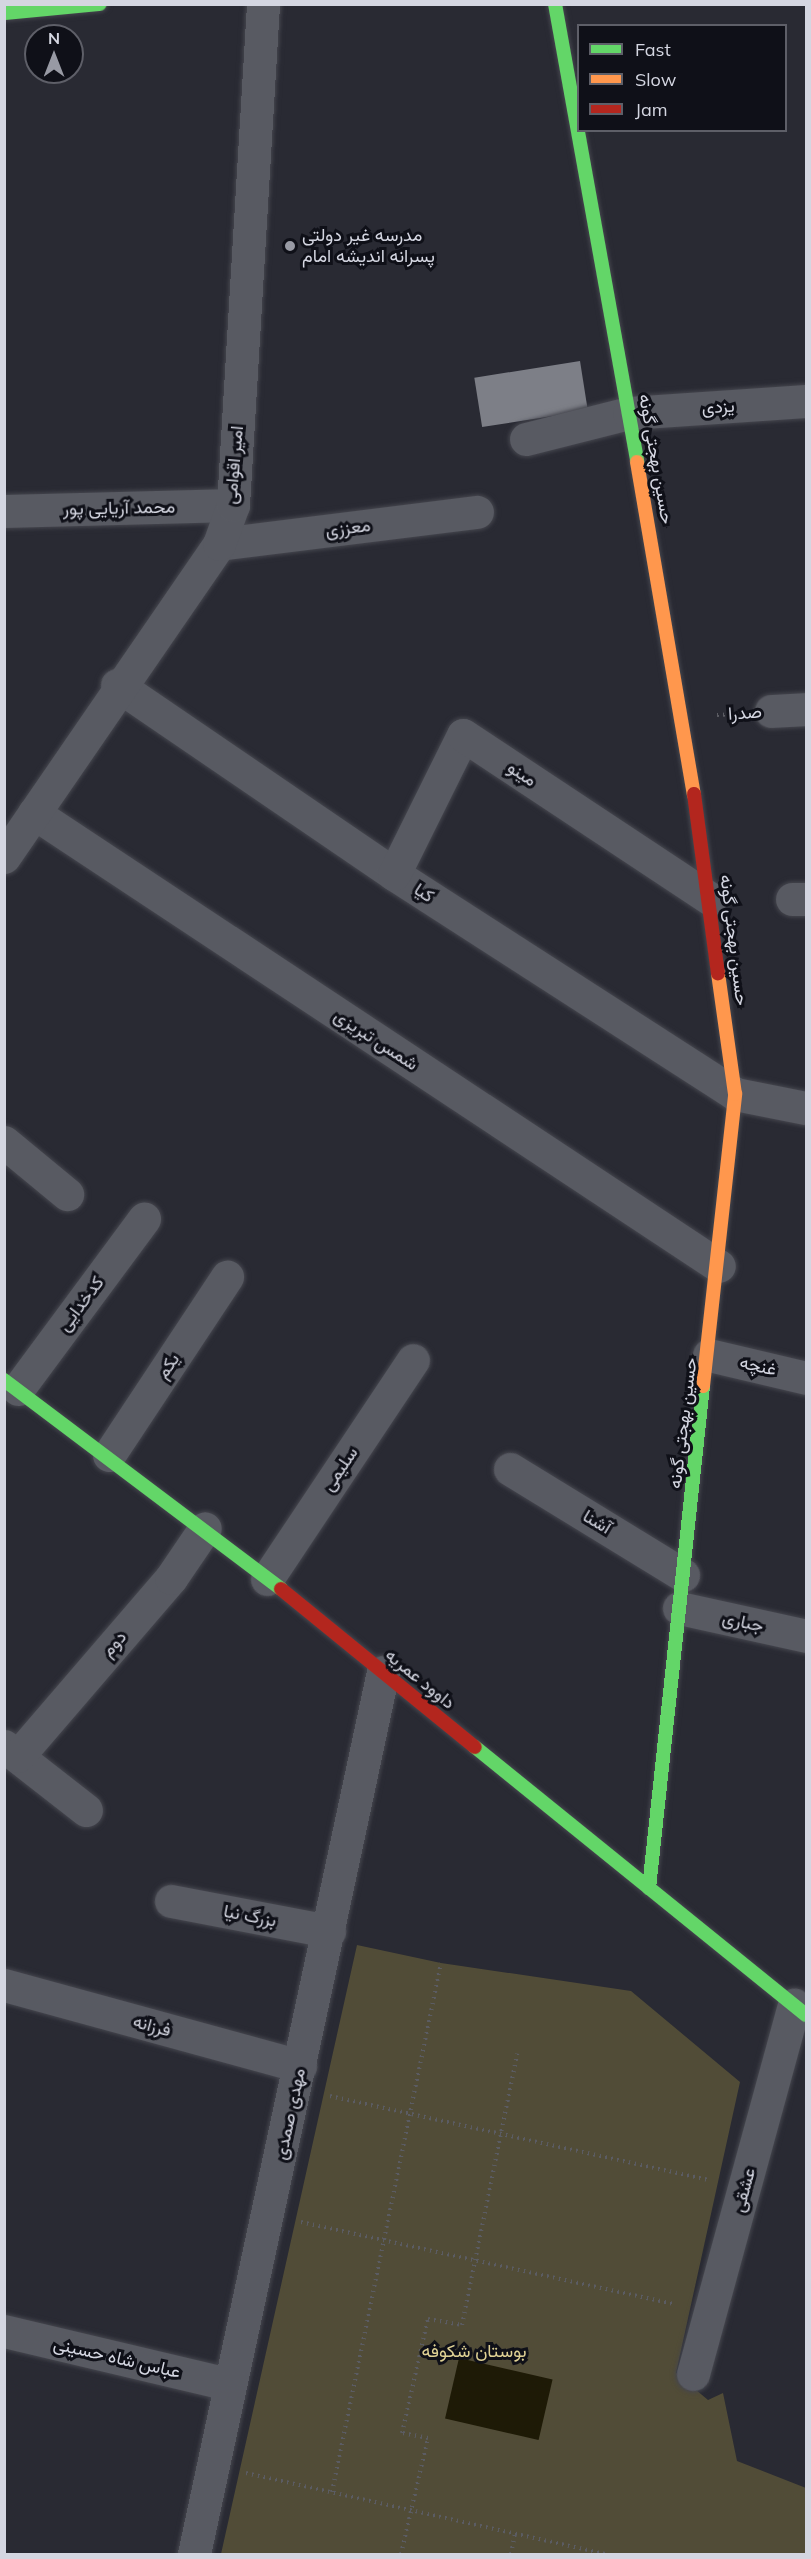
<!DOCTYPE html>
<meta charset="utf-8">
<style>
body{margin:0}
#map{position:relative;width:811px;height:2559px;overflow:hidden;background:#292a33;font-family:Mulish,Vazirmatn,sans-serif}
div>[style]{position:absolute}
.green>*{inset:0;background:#514c37}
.water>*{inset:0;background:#1e1a06;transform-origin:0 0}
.building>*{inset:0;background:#7d7f87;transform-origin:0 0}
.path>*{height:4px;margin-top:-2px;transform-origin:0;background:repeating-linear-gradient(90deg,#5b5c63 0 1.5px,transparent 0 6px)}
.roads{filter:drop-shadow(0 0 2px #45464e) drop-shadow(0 0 2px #45464e)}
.street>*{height:33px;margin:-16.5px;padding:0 16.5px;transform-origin:16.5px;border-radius:16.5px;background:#585a62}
.fast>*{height:14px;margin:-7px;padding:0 7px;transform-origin:7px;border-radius:7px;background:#63d668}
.slow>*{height:14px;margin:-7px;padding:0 7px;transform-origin:7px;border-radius:7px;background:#ff974d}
.jam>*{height:14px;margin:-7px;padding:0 7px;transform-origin:7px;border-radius:7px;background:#b3261e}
.dots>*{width:16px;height:16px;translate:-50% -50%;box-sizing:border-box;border:3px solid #0f1018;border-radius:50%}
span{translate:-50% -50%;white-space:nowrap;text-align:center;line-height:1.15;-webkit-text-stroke:6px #0f1018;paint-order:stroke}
.poi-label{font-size:18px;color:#d4d6e1}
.left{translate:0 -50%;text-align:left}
.street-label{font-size:18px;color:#d4d6e1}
.park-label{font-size:18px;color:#dfd194}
.frame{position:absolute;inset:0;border:6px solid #d4d6e1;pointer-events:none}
.legend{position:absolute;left:577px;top:24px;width:210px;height:108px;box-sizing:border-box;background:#0f1018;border:2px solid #5e5f68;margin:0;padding:8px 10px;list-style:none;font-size:18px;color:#d4d6e1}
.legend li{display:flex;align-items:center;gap:12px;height:30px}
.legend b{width:30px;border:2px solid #5e5f68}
.north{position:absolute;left:24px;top:24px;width:60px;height:60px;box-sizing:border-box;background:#0f1018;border:2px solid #5e5f68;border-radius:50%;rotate:0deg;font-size:16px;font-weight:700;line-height:24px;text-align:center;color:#d4d6e1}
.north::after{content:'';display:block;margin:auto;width:21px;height:27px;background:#989aa4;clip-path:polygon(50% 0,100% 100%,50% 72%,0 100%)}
</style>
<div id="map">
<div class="green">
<div style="clip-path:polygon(357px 1945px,441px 1963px,631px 1991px,740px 2082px,676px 2373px,708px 2400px,723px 2393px,737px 2461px,806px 2488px,806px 2554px,221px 2554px)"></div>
</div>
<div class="water">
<div style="left:459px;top:2358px;width:96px;height:62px;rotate:13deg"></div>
</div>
<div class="building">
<div style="left:580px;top:361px;width:50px;height:107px;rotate:81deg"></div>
</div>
<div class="path">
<div style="left:717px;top:715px;width:20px;rotate:-3deg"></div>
<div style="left:330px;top:2096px;width:388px;rotate:12.5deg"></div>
<div style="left:301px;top:2222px;width:383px;rotate:12.4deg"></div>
<div style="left:246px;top:2473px;width:369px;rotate:12.7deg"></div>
<div style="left:332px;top:2492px;width:540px;rotate:-78.36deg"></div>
<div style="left:401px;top:2554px;width:119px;rotate:-76.9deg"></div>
<div style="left:428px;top:2438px;width:26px;rotate:-169deg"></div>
<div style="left:402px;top:2433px;width:117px;rotate:-77.2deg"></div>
<div style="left:428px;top:2319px;width:35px;rotate:10deg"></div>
<div style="left:462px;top:2325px;width:277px;rotate:-78.5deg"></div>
<div style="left:511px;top:2554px;width:20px;rotate:-79deg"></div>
</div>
<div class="roads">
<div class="street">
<div style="left:526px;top:439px;width:106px;rotate:-14.2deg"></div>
<div style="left:629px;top:413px;width:177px;rotate:-3.9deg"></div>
<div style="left:4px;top:511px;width:229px;rotate:-1.5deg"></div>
<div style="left:219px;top:544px;width:260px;rotate:-7.1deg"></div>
<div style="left:117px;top:685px;width:335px;rotate:34.3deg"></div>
<div style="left:394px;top:874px;width:406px;rotate:32.8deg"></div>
<div style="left:735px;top:1094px;width:72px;rotate:11.2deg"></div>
<div style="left:771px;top:711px;width:35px;rotate:-3deg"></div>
<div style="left:34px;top:813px;width:821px;rotate:33.48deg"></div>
<div style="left:4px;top:857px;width:380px;rotate:-55.5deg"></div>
<div style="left:219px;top:544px;width:41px;rotate:-70.3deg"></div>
<div style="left:233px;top:505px;width:502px;rotate:-86.57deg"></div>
<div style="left:394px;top:874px;width:155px;rotate:-63.6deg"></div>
<div style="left:463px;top:735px;width:297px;rotate:33.5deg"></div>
<div style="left:792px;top:899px;width:14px"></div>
<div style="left:4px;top:1142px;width:82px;rotate:39.5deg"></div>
<div style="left:709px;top:1355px;width:100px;rotate:13.3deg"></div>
<div style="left:18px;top:1389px;width:212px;rotate:-53.5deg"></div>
<div style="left:109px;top:1455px;width:214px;rotate:-56.5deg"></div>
<div style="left:510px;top:1469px;width:203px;rotate:31.5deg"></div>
<div style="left:267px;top:1579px;width:263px;rotate:-56.3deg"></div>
<div style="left:679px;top:1608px;width:130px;rotate:12.4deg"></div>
<div style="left:4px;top:1746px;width:104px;rotate:38deg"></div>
<div style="left:18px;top:1756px;width:235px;rotate:-49.3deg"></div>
<div style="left:171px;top:1578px;width:60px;rotate:-55.8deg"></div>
<div style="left:171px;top:1901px;width:161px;rotate:10.8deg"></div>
<div style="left:4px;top:1985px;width:307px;rotate:15.3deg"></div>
<div style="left:4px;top:2331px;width:231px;rotate:13.3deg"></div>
<div style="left:693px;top:2374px;width:383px;rotate:-74.7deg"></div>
<div style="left:194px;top:2554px;width:902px;rotate:-77.91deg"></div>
</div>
<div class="fast">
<div style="left:555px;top:4px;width:465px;rotate:79.8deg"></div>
<div style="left:4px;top:13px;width:96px;rotate:-5.4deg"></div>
<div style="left:4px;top:1380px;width:347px;rotate:37deg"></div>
<div style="left:475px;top:1747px;width:426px;rotate:39deg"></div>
<div style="left:649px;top:1888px;width:505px;rotate:-83.86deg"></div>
</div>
<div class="slow">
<div style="left:637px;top:462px;width:337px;rotate:80.3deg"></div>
<div style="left:703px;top:1386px;width:294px;rotate:-83.7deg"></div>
<div style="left:735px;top:1094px;width:122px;rotate:-98deg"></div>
</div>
<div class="jam">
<div style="left:694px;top:794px;width:181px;rotate:82.4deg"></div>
<div style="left:281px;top:1589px;width:250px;rotate:39.2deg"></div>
</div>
</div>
<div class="dots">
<div style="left:290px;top:246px;background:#989aa4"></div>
</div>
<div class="poi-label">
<span class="left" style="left:302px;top:246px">مدرسه غیر دولتی<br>پسرانه اندیشه امام</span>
</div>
<div class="street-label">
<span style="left:718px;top:407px;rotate:-4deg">یزدی</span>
<span style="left:656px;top:459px;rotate:80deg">حسین بهجتی گونه</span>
<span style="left:234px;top:465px;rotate:-85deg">امیر اقوامی</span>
<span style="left:119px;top:508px;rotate:-1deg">محمد آریایی پور</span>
<span style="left:348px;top:528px;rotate:-7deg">معززی</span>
<span style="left:745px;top:713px;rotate:-4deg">صدرا</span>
<span style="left:522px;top:774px;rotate:34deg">مینو</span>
<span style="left:424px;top:893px;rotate:33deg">کیا</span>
<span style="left:734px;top:940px;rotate:83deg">حسین بهجتی گونه</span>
<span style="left:376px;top:1040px;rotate:33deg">شمس تبریزی</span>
<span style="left:81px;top:1304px;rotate:-53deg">کدخدایی</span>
<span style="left:168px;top:1366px;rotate:-56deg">یکم</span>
<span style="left:758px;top:1366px;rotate:13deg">غنچه</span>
<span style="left:683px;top:1423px;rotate:-83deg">حسین بهجتی گونه</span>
<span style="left:340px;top:1469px;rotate:-56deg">سلیمی</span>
<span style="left:597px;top:1522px;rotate:31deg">آشنا</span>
<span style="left:743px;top:1622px;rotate:12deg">جباری</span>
<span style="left:114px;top:1644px;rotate:-49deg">دوم</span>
<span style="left:420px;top:1679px;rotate:39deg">داوود عمریه</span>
<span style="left:250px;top:1916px;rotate:11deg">بزرگ نیا</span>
<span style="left:152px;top:2026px;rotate:15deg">فرزانه</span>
<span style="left:290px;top:2114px;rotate:-78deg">مهدی صمدی</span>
<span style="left:744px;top:2190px;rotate:-75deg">عشقی</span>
<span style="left:117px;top:2358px;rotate:13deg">عباس شاه حسینی</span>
</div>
<div class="park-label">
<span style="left:474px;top:2351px">بوستان شکوفه</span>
</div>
<div class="frame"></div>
<ul class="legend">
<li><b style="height:8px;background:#63d668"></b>Fast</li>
<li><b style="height:8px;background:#ff974d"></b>Slow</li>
<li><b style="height:8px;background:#b3261e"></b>Jam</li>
</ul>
<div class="north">N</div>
</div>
